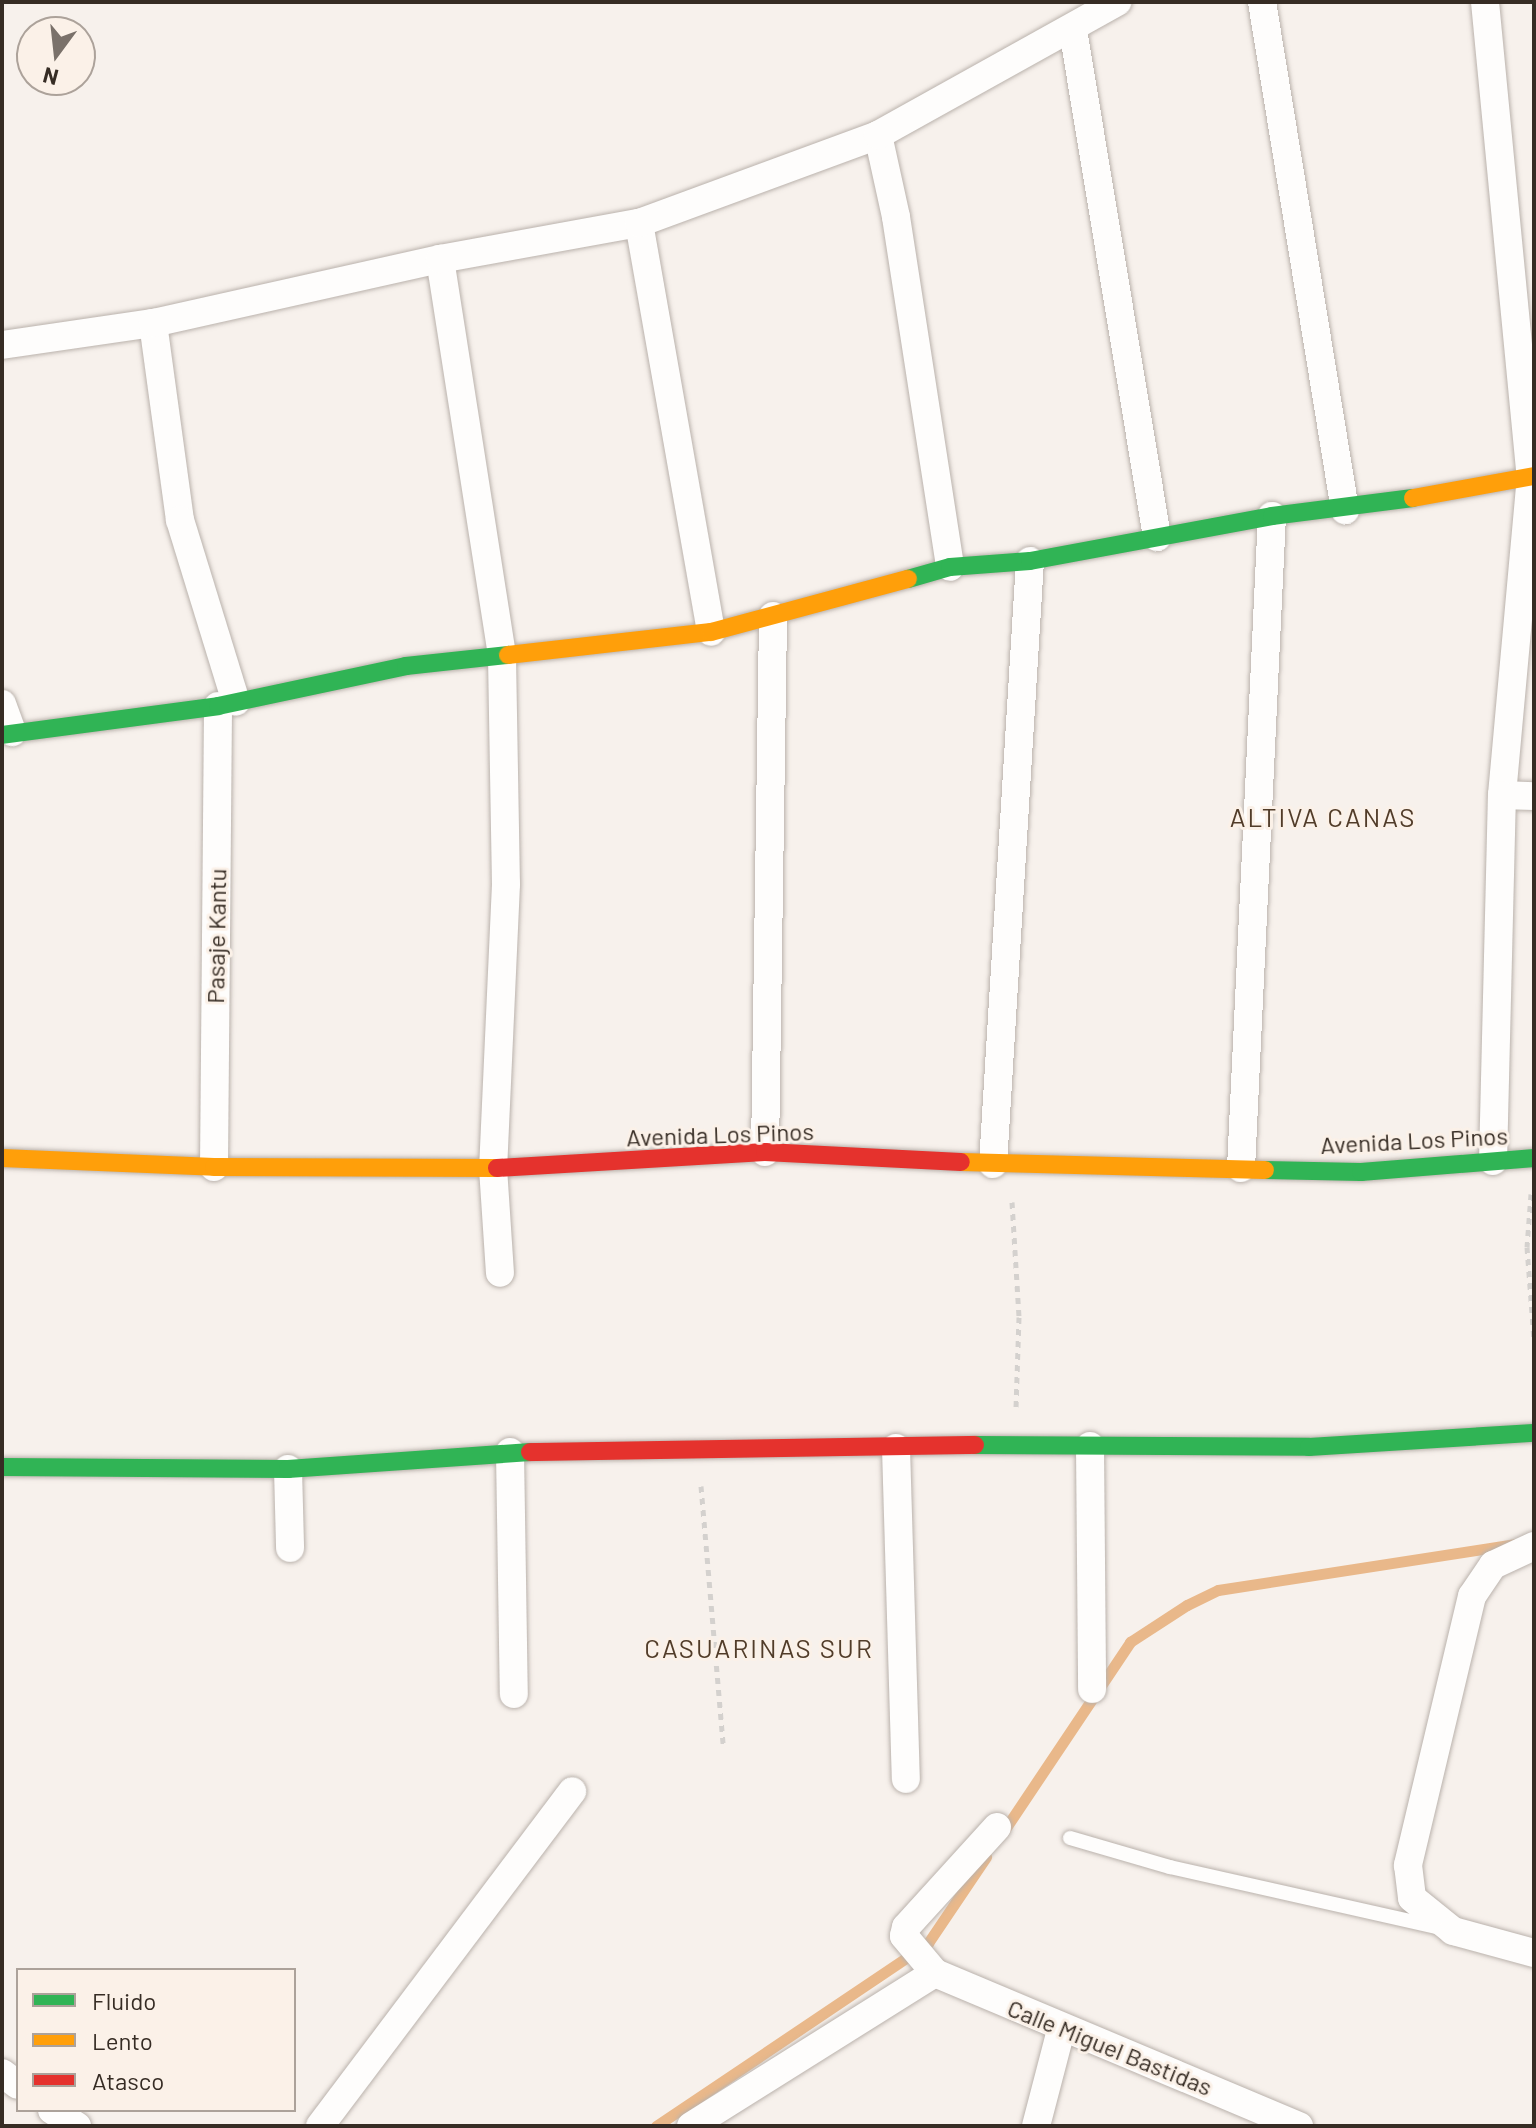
<!DOCTYPE html>
<style>
body{margin:0}
#map{position:relative;width:1536px;height:2128px;overflow:hidden;background:#f7f1ec;font-family:Barlow,sans-serif}
div>[style]{position:absolute}
.stream>*{height:11px;margin:-5.5px;padding:0 5.5px;transform-origin:5.5px;border-radius:5.5px;background:#e9b88a}
.path>*{height:5px;margin-top:-2.5px;transform-origin:0;background:repeating-linear-gradient(90deg,#d4d1ce 0 6px,transparent 0 12px)}
.roads{filter:drop-shadow(0 0 2px #bab2ac) drop-shadow(0 0 2px #bab2ac)}
.lane>*{height:14px;margin:-7px;padding:0 7px;transform-origin:7px;border-radius:7px;background:#fefdfc}
.street>*{height:28px;margin:-14px;padding:0 14px;transform-origin:14px;border-radius:14px;background:#fefdfc}
.fast>*{height:18px;margin:-9px;padding:0 9px;transform-origin:9px;border-radius:9px;background:#30b455}
.slow>*{height:18px;margin:-9px;padding:0 9px;transform-origin:9px;border-radius:9px;background:#ff9f0a}
.jam>*{height:18px;margin:-9px;padding:0 9px;transform-origin:9px;border-radius:9px;background:#e5322d}
span{translate:-50% -50%;white-space:nowrap;text-align:center;line-height:1.15;-webkit-text-stroke:6px #fbf1e8;paint-order:stroke}
.street-label{font-size:24px;color:#362c24}
.neighbourhood-label{font-size:26px;color:#513c29;letter-spacing:2px}
.frame{position:absolute;inset:0;border:4px solid #362c24;pointer-events:none}
.legend{position:absolute;left:16px;top:1968px;width:280px;height:144px;box-sizing:border-box;background:#fbf1e8;border:2px solid #aca29a;margin:0;padding:10px 14px;list-style:none;font-size:24px;color:#362c24}
.legend li{display:flex;align-items:center;gap:16px;height:40px}
.legend b{width:40px;border:2px solid #aca29a}
.north{position:absolute;left:16px;top:16px;width:80px;height:80px;box-sizing:border-box;background:#fbf1e8;border:2px solid #aca29a;border-radius:50%;rotate:195deg;font-size:22px;font-weight:700;line-height:32px;text-align:center;color:#362c24}
.north::after{content:'';display:block;margin:auto;width:28px;height:36px;background:#7a716a;clip-path:polygon(50% 0,100% 100%,50% 72%,0 100%)}
</style>
<div id="map">
<div class="stream">
<div style="left:1003px;top:1832px;width:229px;rotate:-56.2deg"></div>
<div style="left:1130px;top:1642px;width:68px;rotate:-33deg"></div>
<div style="left:1187px;top:1605px;width:34px;rotate:-26deg"></div>
<div style="left:1218px;top:1590px;width:300px;rotate:-8.8deg"></div>
<div style="left:656px;top:2126px;width:328px;rotate:-33.9deg"></div>
<div style="left:928px;top:1943px;width:104px;rotate:-56deg"></div>
</div>
<div class="path">
<div style="left:1531px;top:1194px;width:53px;rotate:94.3deg"></div>
<div style="left:1527px;top:1247px;width:94px;rotate:85.7deg"></div>
<div style="left:1012px;top:1202px;width:115px;rotate:86.5deg"></div>
<div style="left:1019px;top:1317px;width:90px;rotate:91.9deg"></div>
<div style="left:701px;top:1486px;width:259px;rotate:85.1deg"></div>
</div>
<div class="roads">
<div class="lane">
<div style="left:1070px;top:1838px;width:104px;rotate:16.2deg"></div>
<div style="left:1170px;top:1867px;width:277px;rotate:12.7deg"></div>
</div>
<div class="street">
<div style="left:1262px;top:2px;width:515px;rotate:80.72deg"></div>
<div style="left:1485px;top:2px;width:476px;rotate:84.5deg"></div>
<div style="left:1531px;top:476px;width:320px;rotate:95.2deg"></div>
<div style="left:1502px;top:795px;width:32px;rotate:2deg"></div>
<div style="left:1073px;top:30px;width:514px;rotate:80.59deg"></div>
<div style="left:878px;top:135px;width:84px;rotate:77.6deg"></div>
<div style="left:896px;top:217px;width:354px;rotate:81.2deg"></div>
<div style="left:639px;top:223px;width:415px;rotate:80deg"></div>
<div style="left:440px;top:259px;width:403px;rotate:81.1deg"></div>
<div style="left:502px;top:657px;width:227px;rotate:89deg"></div>
<div style="left:506px;top:884px;width:284px;rotate:92.6deg"></div>
<div style="left:493px;top:1168px;width:105px;rotate:86.2deg"></div>
<div style="left:153px;top:323px;width:199px;rotate:82.2deg"></div>
<div style="left:180px;top:520px;width:190px;rotate:72.9deg"></div>
<div style="left:2px;top:345px;width:153px;rotate:-8.3deg"></div>
<div style="left:153px;top:323px;width:294px;rotate:-12.6deg"></div>
<div style="left:440px;top:259px;width:202px;rotate:-10.3deg"></div>
<div style="left:639px;top:223px;width:255px;rotate:-20.2deg"></div>
<div style="left:878px;top:135px;width:274px;rotate:-29.1deg"></div>
<div style="left:2px;top:704px;width:30px;rotate:70deg"></div>
<div style="left:765px;top:1152px;width:536px;rotate:-89.14deg"></div>
<div style="left:1493px;top:1161px;width:366px;rotate:-88.6deg"></div>
<div style="left:993px;top:1164px;width:604px;rotate:-86.49deg"></div>
<div style="left:214px;top:1167px;width:461px;rotate:-89.5deg"></div>
<div style="left:1241px;top:1168px;width:653px;rotate:-87.28deg"></div>
<div style="left:1090px;top:1446px;width:243px;rotate:89.5deg"></div>
<div style="left:896px;top:1448px;width:331px;rotate:88.3deg"></div>
<div style="left:510px;top:1452px;width:242px;rotate:89.1deg"></div>
<div style="left:288px;top:1469px;width:79px;rotate:88.5deg"></div>
<div style="left:1534px;top:1546px;width:45px;rotate:155.1deg"></div>
<div style="left:1493px;top:1565px;width:37px;rotate:124deg"></div>
<div style="left:1472px;top:1596px;width:277px;rotate:103.4deg"></div>
<div style="left:1408px;top:1865px;width:33px;rotate:83deg"></div>
<div style="left:1412px;top:1898px;width:53px;rotate:38.8deg"></div>
<div style="left:1453px;top:1931px;width:84px;rotate:15.2deg"></div>
<div style="left:997px;top:1827px;width:135px;rotate:132.3deg"></div>
<div style="left:906px;top:1927px;width:9px;rotate:103deg"></div>
<div style="left:904px;top:1936px;width:48px;rotate:50deg"></div>
<div style="left:935px;top:1973px;width:395px;rotate:22.8deg"></div>
<div style="left:2px;top:2073px;width:20px;rotate:37deg"></div>
<div style="left:52px;top:2110px;width:30px;rotate:33deg"></div>
<div style="left:320px;top:2126px;width:419px;rotate:-53deg"></div>
<div style="left:691px;top:2126px;width:288px;rotate:-32.1deg"></div>
<div style="left:1036px;top:2126px;width:99px;rotate:-75.4deg"></div>
</div>
<div class="fast">
<div style="left:908px;top:579px;width:44px;rotate:-15.9deg"></div>
<div style="left:950px;top:567px;width:80px;rotate:-4.3deg"></div>
<div style="left:1030px;top:561px;width:246px;rotate:-10.5deg"></div>
<div style="left:1272px;top:516px;width:142px;rotate:-7.3deg"></div>
<div style="left:2px;top:735px;width:218px;rotate:-7.6deg"></div>
<div style="left:218px;top:706px;width:192px;rotate:-12deg"></div>
<div style="left:406px;top:666px;width:103px;rotate:-6.2deg"></div>
<div style="left:1265px;top:1170px;width:96px;rotate:1.2deg"></div>
<div style="left:1361px;top:1172px;width:174px;rotate:-4.6deg"></div>
<div style="left:975px;top:1445px;width:334px;rotate:0.3deg"></div>
<div style="left:1309px;top:1447px;width:225px;rotate:-3.6deg"></div>
<div style="left:2px;top:1467px;width:286px;rotate:0.4deg"></div>
<div style="left:288px;top:1469px;width:243px;rotate:-4deg"></div>
</div>
<div class="slow">
<div style="left:1413px;top:498px;width:123px;rotate:-10.3deg"></div>
<div style="left:508px;top:655px;width:204px;rotate:-6.5deg"></div>
<div style="left:711px;top:632px;width:204px;rotate:-15.1deg"></div>
<div style="left:2px;top:1158px;width:212px;rotate:2.4deg"></div>
<div style="left:214px;top:1167px;width:283px;rotate:0.2deg"></div>
<div style="left:961px;top:1162px;width:304px;rotate:1.5deg"></div>
</div>
<div class="jam">
<div style="left:497px;top:1168px;width:268px;rotate:-3.4deg"></div>
<div style="left:765px;top:1152px;width:196px;rotate:2.9deg"></div>
<div style="left:530px;top:1452px;width:445px;rotate:-0.9deg"></div>
</div>
</div>
<div class="street-label">
<span style="left:216px;top:936px;rotate:-89deg">Pasaje Kantu</span>
<span style="left:720px;top:1134px;rotate:-2deg">Avenida Los Pinos</span>
<span style="left:1414px;top:1140px;rotate:-3deg">Avenida Los Pinos</span>
<span style="left:1110px;top:2047px;rotate:22deg">Calle Miguel Bastidas</span>
</div>
<div class="neighbourhood-label">
<span style="left:1323px;top:817px">ALTIVA CANAS</span>
<span style="left:759px;top:1648px">CASUARINAS SUR</span>
</div>
<div class="frame"></div>
<ul class="legend">
<li><b style="height:10px;background:#30b455"></b>Fluido</li>
<li><b style="height:10px;background:#ff9f0a"></b>Lento</li>
<li><b style="height:10px;background:#e5322d"></b>Atasco</li>
</ul>
<div class="north">N</div>
</div>
